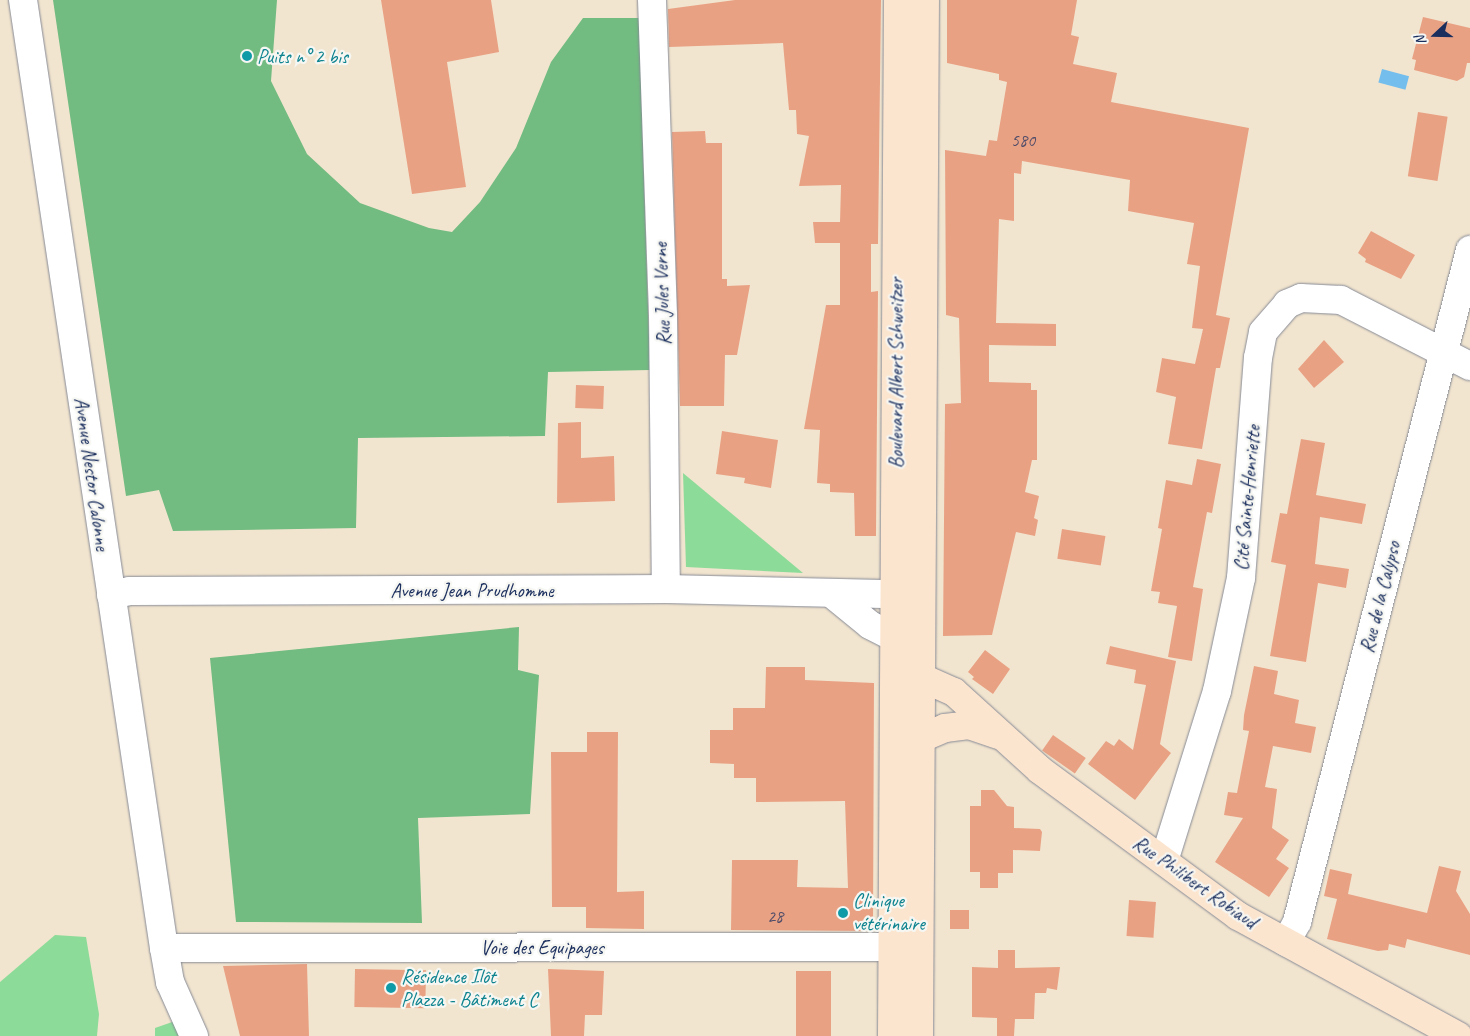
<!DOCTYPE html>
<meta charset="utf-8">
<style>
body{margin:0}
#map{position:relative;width:1470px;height:1036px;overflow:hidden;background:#f2e5cf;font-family:Caveat,sans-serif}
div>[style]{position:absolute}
.green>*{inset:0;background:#8ddb99}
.forest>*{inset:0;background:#72bb81}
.water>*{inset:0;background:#74beed;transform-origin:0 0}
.building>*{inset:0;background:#e9a184;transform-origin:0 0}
.roads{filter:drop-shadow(0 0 1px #868a96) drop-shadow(0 0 1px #868a96)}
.street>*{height:28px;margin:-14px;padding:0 14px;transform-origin:14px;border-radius:14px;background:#fff}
.secondary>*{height:28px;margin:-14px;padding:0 14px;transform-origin:14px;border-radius:14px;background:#fce5cf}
.dots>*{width:14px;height:14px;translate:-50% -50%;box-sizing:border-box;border:2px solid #f6f6f2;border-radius:50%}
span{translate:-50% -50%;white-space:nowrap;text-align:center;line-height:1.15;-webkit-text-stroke:4.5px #f6f6f2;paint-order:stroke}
.number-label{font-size:18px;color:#4e4c68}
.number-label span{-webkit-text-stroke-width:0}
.culture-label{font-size:20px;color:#0d838f}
.left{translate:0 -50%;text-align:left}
.street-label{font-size:20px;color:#1b2f5e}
.north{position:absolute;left:1410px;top:10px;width:50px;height:50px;-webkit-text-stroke:4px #f6f6f2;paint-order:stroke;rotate:249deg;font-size:14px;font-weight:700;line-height:20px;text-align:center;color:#1b2f5e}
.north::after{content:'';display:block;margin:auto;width:18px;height:22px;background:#1b2f5e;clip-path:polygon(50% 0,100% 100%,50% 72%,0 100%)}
</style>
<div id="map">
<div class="green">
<div style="clip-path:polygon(683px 473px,803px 573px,686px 567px)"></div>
<div style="clip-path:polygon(55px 935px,86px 937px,99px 1014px,97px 1036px,0 1036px,0 982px)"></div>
<div style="clip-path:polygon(178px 1020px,185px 1036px,155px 1036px,155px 1028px)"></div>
</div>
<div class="forest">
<div style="clip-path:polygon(53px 0,277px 0,271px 81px,307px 154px,360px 203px,429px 228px,452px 232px,480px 202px,516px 148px,551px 62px,583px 18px,639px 18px,650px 370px,548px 372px,545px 436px,358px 438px,356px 528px,173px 531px,159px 490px,126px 496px)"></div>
<div style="clip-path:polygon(519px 627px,518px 670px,539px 675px,530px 814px,418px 818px,422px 923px,236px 922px,210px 658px)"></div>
</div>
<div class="water">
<div style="left:1382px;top:69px;width:28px;height:14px;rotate:15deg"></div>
</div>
<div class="building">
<div style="clip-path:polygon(381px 0,491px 0,499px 52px,447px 62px,466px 187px,412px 194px)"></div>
<div style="clip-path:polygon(735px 0,881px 0,878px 244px,871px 244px,871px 292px,878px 291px,876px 536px,855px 536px,854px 493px,830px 492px,830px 484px,817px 483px,820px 430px,804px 429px,826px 305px,840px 305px,840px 243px,815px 243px,813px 222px,840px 222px,841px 185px,799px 186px,809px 136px,797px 134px,796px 110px,789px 110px,783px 43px,669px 47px,668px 9px)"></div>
<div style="clip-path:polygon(947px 0,1077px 0,1071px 35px,1079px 37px,1073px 64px,1117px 73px,1111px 102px,1249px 128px,1216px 315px,1230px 318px,1220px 368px,1216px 368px,1202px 449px,1168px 444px,1176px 397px,1156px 392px,1162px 358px,1195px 364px,1203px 329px,1192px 328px,1200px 266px,1187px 264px,1194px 223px,1128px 211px,1130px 180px,1022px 161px,1021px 174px,1014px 173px,1014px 221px,999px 219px,996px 323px,1056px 324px,1056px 346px,989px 345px,989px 382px,1031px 383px,1031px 390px,1037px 390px,1037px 460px,1032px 460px,1025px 492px,1039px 496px,1034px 518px,1038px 520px,1035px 536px,1016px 532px,992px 635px,943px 636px,945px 404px,961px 403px,959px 318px,946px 315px,945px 150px,986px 156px,989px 140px,997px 141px,1007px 82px,999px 80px,999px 74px,947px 63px)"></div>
<div style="clip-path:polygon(1423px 17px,1470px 28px,1470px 63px,1467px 63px,1464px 77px,1457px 81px,1414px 70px,1416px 60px,1412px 59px)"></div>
<div style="left:1418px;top:112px;width:30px;height:65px;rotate:9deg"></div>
<div style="clip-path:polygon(705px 131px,706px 143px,722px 143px,722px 279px,727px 279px,727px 286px,750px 285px,737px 355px,725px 355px,724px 406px,680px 406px,672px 132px)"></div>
<div style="clip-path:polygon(1371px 231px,1415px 255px,1401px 279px,1365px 262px,1366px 259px,1358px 253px)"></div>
<div style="clip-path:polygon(1324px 340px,1344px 362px,1314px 388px,1298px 369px)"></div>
<div style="left:576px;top:385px;width:28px;height:23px;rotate:2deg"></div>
<div style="clip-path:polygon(581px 422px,581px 458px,614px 456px,615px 501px,557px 503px,558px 423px)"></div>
<div style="clip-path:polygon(722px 431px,778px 440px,771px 488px,744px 483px,745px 478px,716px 474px)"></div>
<div style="clip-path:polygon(1301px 439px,1325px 443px,1316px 495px,1366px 504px,1362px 524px,1320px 517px,1315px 564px,1349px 569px,1346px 588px,1318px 583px,1306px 662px,1270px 656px,1286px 565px,1271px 562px,1280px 513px,1287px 514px)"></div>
<div style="clip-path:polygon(1197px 459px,1221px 464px,1212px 513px,1207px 512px,1193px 587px,1203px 589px,1192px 661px,1168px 657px,1177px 606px,1158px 603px,1160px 592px,1151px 591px,1162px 529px,1158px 528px,1166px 480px,1192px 485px)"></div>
<div style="left:1062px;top:529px;width:44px;height:30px;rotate:9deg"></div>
<div style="clip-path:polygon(1110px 646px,1176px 661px,1160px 744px,1171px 753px,1135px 800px,1088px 764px,1106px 741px,1114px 746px,1119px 739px,1133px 750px,1146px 685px,1134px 683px,1136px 670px,1106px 664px)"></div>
<div style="clip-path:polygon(985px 650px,1010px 669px,993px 694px,972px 679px,974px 677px,968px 672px)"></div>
<div style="clip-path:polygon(1254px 666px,1278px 671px,1274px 694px,1299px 700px,1295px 723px,1316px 727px,1311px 753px,1273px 746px,1265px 787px,1277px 789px,1272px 828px,1289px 840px,1276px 859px,1289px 868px,1269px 897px,1215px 862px,1243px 818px,1224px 815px,1228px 792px,1237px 793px,1249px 731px,1243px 730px,1244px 715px)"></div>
<div style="clip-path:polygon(766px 667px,805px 667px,805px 680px,874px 683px,873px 931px,731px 930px,732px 860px,798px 860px,797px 887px,848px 888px,845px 801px,756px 802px,756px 778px,734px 778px,734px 764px,710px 763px,710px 730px,733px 730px,733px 708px,765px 708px)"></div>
<div style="clip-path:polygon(587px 732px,618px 732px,617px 892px,644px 891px,644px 929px,586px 928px,586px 907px,552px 907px,551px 752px,587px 752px)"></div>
<div style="left:1053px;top:735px;width:40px;height:19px;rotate:35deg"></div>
<div style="clip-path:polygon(981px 790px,994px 790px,1007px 806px,1014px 807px,1014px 828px,1040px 829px,1042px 832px,1040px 851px,1013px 850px,1013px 873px,998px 873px,998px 888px,980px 888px,980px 872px,970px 872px,970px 806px,981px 806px)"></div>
<div style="clip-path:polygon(1439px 866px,1461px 871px,1456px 891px,1470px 914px,1470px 955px,1407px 939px,1405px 948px,1389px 944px,1388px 950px,1378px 951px,1327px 939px,1337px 899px,1324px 896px,1330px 869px,1352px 874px,1348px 894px,1427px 913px)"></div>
<div style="left:1129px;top:900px;width:27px;height:36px;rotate:4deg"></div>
<div style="left:950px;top:910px;width:19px;height:19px"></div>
<div style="clip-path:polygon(998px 950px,1015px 950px,1015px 968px,1060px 967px,1057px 990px,1047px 988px,1046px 993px,1035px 993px,1034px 1019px,1015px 1019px,1014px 1036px,997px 1036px,997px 1018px,972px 1017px,972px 967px,998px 968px)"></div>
<div style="clip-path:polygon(307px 964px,309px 1036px,240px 1036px,223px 966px)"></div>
<div style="left:355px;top:969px;width:71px;height:38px;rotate:1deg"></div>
<div style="clip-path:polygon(548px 969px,604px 971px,602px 1015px,585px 1015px,584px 1036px,551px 1036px)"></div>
<div style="left:796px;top:971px;width:35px;height:65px"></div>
</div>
<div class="roads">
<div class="street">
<div style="left:23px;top:0;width:958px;rotate:81.54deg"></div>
<div style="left:164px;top:948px;width:35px;rotate:80deg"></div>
<div style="left:170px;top:982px;width:59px;rotate:66deg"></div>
<div style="left:652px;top:0;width:315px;rotate:88deg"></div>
<div style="left:663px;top:315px;width:274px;rotate:89.4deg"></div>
<div style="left:832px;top:594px;width:49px;rotate:39.2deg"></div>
<div style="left:870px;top:625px;width:27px;rotate:27deg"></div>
<div style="left:111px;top:595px;width:19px;rotate:-12deg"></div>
<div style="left:130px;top:591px;width:536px;rotate:-0.21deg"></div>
<div style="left:666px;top:589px;width:228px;rotate:1.3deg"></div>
<div style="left:1164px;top:861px;width:178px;rotate:-72.7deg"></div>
<div style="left:1217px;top:691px;width:116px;rotate:-78deg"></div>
<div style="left:1241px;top:578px;width:221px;rotate:-85.6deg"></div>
<div style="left:1258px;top:358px;width:26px;rotate:-79deg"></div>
<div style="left:1263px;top:332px;width:37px;rotate:-49deg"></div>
<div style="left:1287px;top:304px;width:15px;rotate:-23deg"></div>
<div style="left:1301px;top:298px;width:40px;rotate:2.9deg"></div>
<div style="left:1341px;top:300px;width:145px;rotate:27.1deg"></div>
<div style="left:1286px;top:942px;width:23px;rotate:-61deg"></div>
<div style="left:1297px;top:922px;width:694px;rotate:-75.56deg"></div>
<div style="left:164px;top:948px;width:751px;rotate:-0.08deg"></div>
</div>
<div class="secondary">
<div style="left:911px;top:665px;width:5px;rotate:90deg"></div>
<div style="left:911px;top:670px;width:11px;rotate:38deg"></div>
<div style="left:920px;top:677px;width:37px;rotate:24deg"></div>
<div style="left:954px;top:692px;width:116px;rotate:42.2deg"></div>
<div style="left:1040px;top:770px;width:246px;rotate:36.4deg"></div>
<div style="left:1238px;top:916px;width:251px;rotate:28.6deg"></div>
<div style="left:919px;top:739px;width:28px;rotate:-23deg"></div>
<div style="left:945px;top:728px;width:24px;rotate:-7deg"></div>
<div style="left:969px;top:725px;width:31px;rotate:19deg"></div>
<div style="left:892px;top:1036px;width:1036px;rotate:-89.67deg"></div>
<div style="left:919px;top:1036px;width:1036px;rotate:-89.67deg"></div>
</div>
</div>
<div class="dots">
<div style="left:247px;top:56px;background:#0f9aa8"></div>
<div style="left:843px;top:913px;background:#0f9aa8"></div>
<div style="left:391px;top:988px;background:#0f9aa8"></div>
</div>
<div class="number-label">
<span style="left:1023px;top:140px">580</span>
<span style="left:775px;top:916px">28</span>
</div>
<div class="culture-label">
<span class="left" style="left:257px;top:56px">Puits n° 2 bis</span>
<span class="left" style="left:853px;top:912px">Clinique<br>vétérinaire</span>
<span class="left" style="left:401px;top:988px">Résidence Ilôt<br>Plazza - Bâtiment C</span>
</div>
<div class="street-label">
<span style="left:662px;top:294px;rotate:-92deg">Rue Jules Verne</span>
<span style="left:896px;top:373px;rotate:-90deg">Boulevard Albert Schweitzer</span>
<span style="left:92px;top:474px;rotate:82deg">Avenue Nestor Calonne</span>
<span style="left:1247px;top:498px;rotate:-85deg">Cité Sainte-Henriette</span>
<span style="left:472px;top:590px">Avenue Jean Prudhomme</span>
<span style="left:1380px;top:597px;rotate:-76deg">Rue de la Calypso</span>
<span style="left:1195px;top:882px;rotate:35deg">Rue Philibert Robiaud</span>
<span style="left:542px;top:947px">Voie des Equipages</span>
</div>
<div class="north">N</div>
</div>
